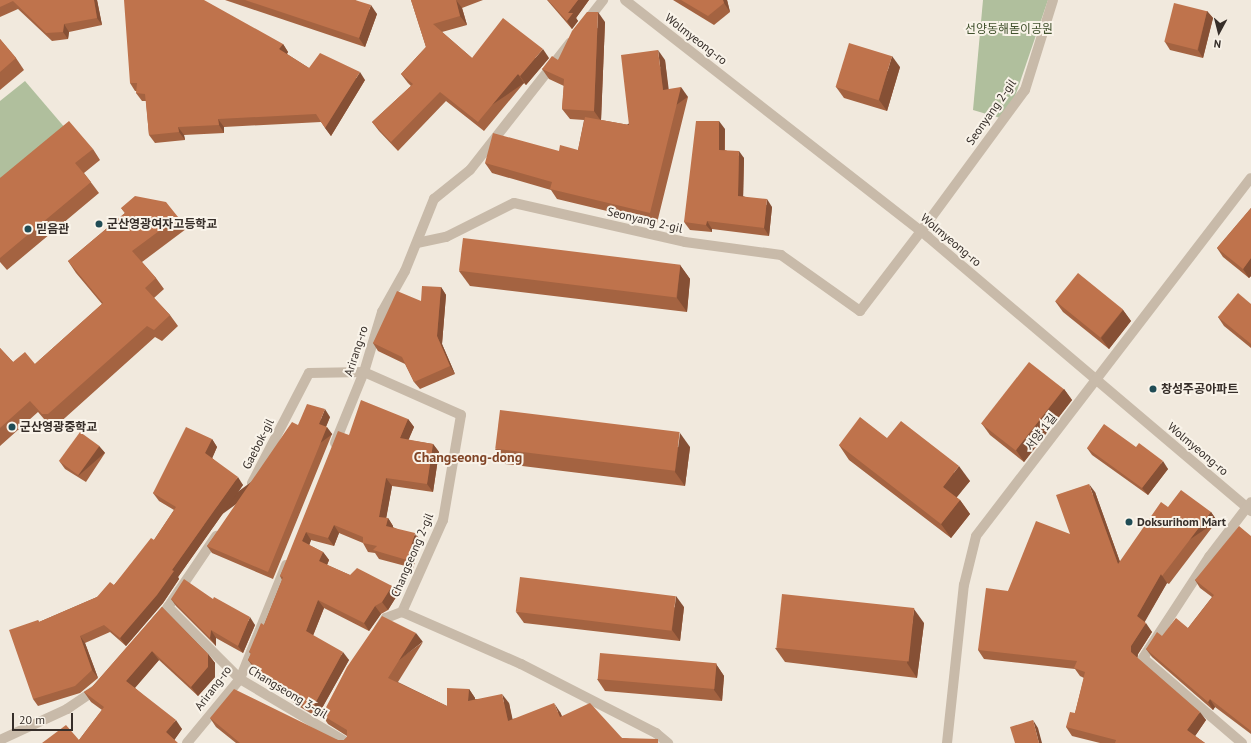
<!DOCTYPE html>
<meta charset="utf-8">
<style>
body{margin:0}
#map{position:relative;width:1251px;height:743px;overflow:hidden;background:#f1e9dd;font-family:"PT Sans","Noto Sans KR",sans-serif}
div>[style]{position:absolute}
.green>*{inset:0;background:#b0bf9d}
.minor>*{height:10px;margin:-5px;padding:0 5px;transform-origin:5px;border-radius:5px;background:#c8baa9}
.minor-bridge>*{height:10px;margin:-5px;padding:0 5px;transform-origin:5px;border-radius:5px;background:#c8baa9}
.wall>*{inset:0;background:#a46341}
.shaded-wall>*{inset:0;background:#865035;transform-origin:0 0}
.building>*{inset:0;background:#bf734c;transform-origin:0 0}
.dots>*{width:11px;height:11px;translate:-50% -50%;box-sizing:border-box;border:2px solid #f9f3e9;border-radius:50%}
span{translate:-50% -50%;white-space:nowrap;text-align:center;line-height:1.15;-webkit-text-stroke:4px #f9f3e9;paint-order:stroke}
.park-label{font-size:12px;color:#42522e}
.street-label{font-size:12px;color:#362e29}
.poi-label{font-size:12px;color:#362e29;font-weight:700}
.left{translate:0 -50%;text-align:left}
.quarter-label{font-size:14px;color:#804426;font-weight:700}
.north{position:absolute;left:1199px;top:12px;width:40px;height:40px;-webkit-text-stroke:3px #f9f3e9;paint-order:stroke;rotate:187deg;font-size:11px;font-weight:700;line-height:16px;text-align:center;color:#362e29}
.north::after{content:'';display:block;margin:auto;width:14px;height:18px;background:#362e29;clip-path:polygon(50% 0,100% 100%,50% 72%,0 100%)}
.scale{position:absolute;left:12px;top:713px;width:61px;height:18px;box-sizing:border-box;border:2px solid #362e29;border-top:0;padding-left:5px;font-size:12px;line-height:14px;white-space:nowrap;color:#362e29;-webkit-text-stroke:3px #f9f3e9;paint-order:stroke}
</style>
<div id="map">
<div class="green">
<div style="clip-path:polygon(983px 0,1048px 0,1007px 120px,973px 110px)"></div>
<div style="clip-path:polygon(25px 81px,66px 129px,0 184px,0 101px)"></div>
</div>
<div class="minor">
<div style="left:625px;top:0;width:385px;rotate:38deg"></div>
<div style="left:928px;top:237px;width:424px;rotate:40.3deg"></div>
<div style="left:586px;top:22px;width:28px;rotate:-52deg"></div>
<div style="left:925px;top:226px;width:169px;rotate:-53.7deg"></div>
<div style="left:1025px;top:90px;width:94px;rotate:-72.7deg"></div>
<div style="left:417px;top:243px;width:30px;rotate:-12deg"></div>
<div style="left:446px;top:237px;width:76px;rotate:-26.6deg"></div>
<div style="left:514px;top:203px;width:175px;rotate:12.8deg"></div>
<div style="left:685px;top:242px;width:97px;rotate:7.7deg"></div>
<div style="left:781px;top:255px;width:97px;rotate:35.3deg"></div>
<div style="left:335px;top:443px;width:77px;rotate:-67.8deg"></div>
<div style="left:364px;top:372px;width:63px;rotate:-73.3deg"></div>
<div style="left:382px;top:312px;width:47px;rotate:-60.7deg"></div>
<div style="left:405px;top:271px;width:78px;rotate:-68.1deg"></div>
<div style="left:434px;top:199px;width:46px;rotate:-38.9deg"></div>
<div style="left:470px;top:170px;width:162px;rotate:-51.8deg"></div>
<div style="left:252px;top:483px;width:124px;rotate:-62.6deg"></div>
<div style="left:309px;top:373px;width:55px;rotate:-1deg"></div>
<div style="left:364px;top:372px;width:106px;rotate:23.9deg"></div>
<div style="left:461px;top:415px;width:107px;rotate:99.7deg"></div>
<div style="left:443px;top:520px;width:101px;rotate:114deg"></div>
<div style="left:402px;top:612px;width:130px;rotate:23.6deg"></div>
<div style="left:521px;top:664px;width:152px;rotate:27.1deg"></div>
<div style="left:656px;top:733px;width:16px;rotate:40deg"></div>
<div style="left:168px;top:607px;width:102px;rotate:45deg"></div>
<div style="left:240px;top:679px;width:126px;rotate:30.7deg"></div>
<div style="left:156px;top:621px;width:18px;rotate:-49deg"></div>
<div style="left:168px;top:607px;width:86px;rotate:-55.9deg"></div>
<div style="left:379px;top:629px;width:13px;rotate:-58deg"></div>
<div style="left:386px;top:618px;width:17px;rotate:-21deg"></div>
<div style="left:0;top:740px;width:74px;rotate:-24.8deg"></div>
<div style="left:67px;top:709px;width:36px;rotate:-34deg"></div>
<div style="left:187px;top:743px;width:83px;rotate:-50.4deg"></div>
<div style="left:240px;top:679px;width:123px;rotate:-68deg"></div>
<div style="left:947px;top:743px;width:159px;rotate:-83.9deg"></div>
<div style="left:964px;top:585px;width:50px;rotate:-76.2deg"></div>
<div style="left:976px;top:536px;width:451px;rotate:-52.5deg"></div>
<div style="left:1242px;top:743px;width:130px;rotate:-139.4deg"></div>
<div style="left:1143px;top:658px;width:121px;rotate:-56.8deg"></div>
<div style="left:1209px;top:557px;width:69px;rotate:-52.6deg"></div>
</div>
<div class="minor-bridge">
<div style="left:860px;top:311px;width:107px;rotate:-52.6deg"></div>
</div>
<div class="wall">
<div style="clip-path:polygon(0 0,97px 0,102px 25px,69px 32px,68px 39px,52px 41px,18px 9px,0 17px)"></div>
<div style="clip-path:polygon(225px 0,355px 0,377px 14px,365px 47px)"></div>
<div style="clip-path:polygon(411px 0,483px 0,462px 8px,467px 25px,442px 32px,472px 58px,549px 58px,526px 85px,524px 83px,484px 131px,446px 101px,398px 151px,379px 131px,372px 122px,411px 86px,408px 83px,401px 74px,426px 47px)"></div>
<div style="clip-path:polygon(547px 0,589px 0,576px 18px,578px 21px,572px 29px)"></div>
<div style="clip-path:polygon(673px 0,727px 0,730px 12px,714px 25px)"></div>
<div style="clip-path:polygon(1207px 11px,1213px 18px,1203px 58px,1170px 50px,1165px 42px)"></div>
<div style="clip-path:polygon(605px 22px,601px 120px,629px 125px,665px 60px,668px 89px,688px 97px,657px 223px,557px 199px,551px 190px,492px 173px,485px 163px,578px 150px,584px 120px,570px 119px,562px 109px,564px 86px,549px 79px,542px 69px,558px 60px)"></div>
<div style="clip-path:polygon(0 39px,16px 58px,24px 70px,0 90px)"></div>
<div style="clip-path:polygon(283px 44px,288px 52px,287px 54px,309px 68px,365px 80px,331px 136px,321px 122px,224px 127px,224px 133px,184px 135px,185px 140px,155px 143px,149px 135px,146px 101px,142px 101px,136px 93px,137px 91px,135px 91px,130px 83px)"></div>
<div style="clip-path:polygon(900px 67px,887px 111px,844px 98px,836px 87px)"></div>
<div style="clip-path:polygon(725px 129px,725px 150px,744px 158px,743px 196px,772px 207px,769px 236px,712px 229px,712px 232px,690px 230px,684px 222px)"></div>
<div style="clip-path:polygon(93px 149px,100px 160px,84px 173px,99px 193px,7px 270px,0 262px,0 178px)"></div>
<div style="clip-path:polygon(121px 208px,178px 217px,186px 229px,142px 262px,156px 278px,164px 289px,154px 298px,170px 315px,178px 326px,162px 341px,155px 337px,56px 426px,50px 426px,38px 412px,0 446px,0 348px,13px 362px,35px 364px,102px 304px,76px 273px,68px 261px,125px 213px)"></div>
<div style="clip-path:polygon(1251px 208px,1251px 276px,1249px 278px,1223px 257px,1217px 248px)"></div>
<div style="clip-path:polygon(680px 265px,690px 279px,687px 312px,470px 286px,459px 271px)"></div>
<div style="clip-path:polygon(441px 287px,446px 295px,442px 344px,455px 374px,420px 389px,414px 382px,405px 364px,378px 351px,373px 343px,421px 301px)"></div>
<div style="clip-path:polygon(1055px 301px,1123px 310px,1131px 321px,1109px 349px,1063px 312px)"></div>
<div style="clip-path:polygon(1251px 304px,1251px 348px,1224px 326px,1218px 317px)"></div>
<div style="clip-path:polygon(1064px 389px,1072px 400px,1024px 462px,990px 435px,982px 424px)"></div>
<div style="clip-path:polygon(330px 417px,326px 427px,332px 434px,273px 579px,212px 553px,207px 546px,298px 425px)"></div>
<div style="clip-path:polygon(408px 419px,414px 427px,408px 440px,433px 444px,439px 452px,433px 492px,392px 486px,386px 518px,388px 518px,393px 526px,393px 527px,421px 541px,413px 568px,379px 559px,375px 553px,368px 552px,363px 543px,339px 533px,334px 546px,311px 540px,309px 545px,323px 552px,329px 560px,327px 565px,350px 575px,392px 586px,398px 594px,388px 610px,381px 614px,369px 631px,324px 608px,313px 636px,349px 660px,317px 717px,295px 704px,254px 668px,248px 660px,251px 654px,249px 652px,264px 625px,282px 580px,280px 576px,349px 435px)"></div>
<div style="clip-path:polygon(887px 438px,970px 481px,956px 497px,960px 500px,970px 514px,951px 538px,849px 460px,839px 445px)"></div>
<div style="clip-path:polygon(212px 439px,217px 447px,212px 458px,243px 485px,178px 577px,179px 579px,163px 603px,126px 646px,110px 632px,85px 643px,98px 678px,80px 693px,38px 706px,33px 699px,38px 620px,39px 622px,97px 597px,114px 585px,154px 540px,174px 510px,159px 501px,153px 493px)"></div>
<div style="clip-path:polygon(99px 446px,105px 453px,86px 482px,65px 469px,60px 462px)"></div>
<div style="clip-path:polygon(690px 447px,685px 486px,505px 464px,495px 449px)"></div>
<div style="clip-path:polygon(1136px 447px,1168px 469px,1148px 495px,1092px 455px,1087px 448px)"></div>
<div style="clip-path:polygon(1095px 492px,1120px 562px,1168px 507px,1211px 512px,1217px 521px,1169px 584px,1167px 583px,1144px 622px,1152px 632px,1138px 654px,1137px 658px,1206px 720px,1195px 736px,1205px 743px,1100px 743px,1072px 736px,1066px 727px,1075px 713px,1084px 678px,1080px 676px,1075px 669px,984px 659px,978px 650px,1008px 591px,1070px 534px)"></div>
<div style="clip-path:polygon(1251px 536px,1251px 734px,1215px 707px,1213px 710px,1152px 657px,1146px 649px,1162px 636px,1188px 628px,1212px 597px,1200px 588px,1195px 580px)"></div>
<div style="clip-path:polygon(171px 599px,213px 599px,255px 625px,243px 653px,216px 638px,216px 646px,176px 606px)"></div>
<div style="clip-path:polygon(162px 607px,208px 654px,215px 663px,215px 677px,198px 696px,159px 660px,135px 688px,182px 729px,174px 740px,79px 740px,102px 710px,91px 702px,84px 692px,92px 687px)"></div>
<div style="clip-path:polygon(684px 607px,680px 641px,524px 623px,516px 612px)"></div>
<div style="clip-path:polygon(924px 623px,917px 678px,785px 662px,775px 648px)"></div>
<div style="clip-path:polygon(423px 642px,398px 682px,447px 706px,469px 689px,475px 698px,475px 699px,509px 703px,512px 719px,560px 712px,562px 716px,622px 738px,660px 743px,236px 743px,216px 727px,210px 718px,338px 740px,344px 740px,347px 737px,347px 736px,328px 724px,322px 715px)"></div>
<div style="clip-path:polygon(716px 664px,724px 676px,722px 701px,605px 691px,597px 679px)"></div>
</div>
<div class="shaded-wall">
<div style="clip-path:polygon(94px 0,97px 0,102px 25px,97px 18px)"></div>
<div style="clip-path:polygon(456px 0,462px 8px,467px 25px,460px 16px)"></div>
<div style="clip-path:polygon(578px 0,589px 0,576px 18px,578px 21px,572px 29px,567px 21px,568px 13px)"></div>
<div style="clip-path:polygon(723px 0,727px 0,730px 12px,724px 3px)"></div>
<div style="clip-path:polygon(371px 5px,377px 14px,365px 47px,359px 38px)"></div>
<div style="clip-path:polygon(1207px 11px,1213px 18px,1203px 58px,1198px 50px)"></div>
<div style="clip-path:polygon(598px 12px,605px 22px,601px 121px,594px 111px)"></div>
<div style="clip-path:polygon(64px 24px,69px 32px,68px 39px,63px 32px)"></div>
<div style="clip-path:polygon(283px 44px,288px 52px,285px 57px,279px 49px)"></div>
<div style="clip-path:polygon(543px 49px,549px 58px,526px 85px,520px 76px)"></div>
<div style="clip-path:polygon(658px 50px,665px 60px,670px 99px,663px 90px)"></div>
<div style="clip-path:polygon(892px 56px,900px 67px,887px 111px,879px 100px)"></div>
<div style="clip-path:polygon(360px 72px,365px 80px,331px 136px,325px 128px)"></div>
<div style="left:518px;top:74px;width:11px;height:62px;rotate:56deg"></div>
<div style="left:681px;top:87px;width:12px;height:130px;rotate:55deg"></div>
<div style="clip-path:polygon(218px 119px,224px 127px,224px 133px,219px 125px)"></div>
<div style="clip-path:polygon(719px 121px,725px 129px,724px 158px,719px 150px)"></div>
<div style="clip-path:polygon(178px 127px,184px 135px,185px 140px,179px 132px)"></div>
<div style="clip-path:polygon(739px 151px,744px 158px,743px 203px,738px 196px)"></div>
<div style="clip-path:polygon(767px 199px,772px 207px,769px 236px,764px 228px)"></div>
<div style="clip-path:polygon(707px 221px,712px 229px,712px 232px,706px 225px)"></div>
<div style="clip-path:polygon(1251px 258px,1251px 276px,1249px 278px,1243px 269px)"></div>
<div style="clip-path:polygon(680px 265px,690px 279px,687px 312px,677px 298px)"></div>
<div style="clip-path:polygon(441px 287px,446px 295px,442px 344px,455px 374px,450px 366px,437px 336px)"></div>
<div style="clip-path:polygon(1123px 310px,1131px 321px,1109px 349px,1101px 338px)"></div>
<div style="clip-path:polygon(1064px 389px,1072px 400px,1024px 462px,1016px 450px)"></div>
<div style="clip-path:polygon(325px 409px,330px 417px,324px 431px,319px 424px)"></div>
<div style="clip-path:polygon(408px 419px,414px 427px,406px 446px,400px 438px)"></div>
<div style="left:327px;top:427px;width:9px;height:157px;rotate:54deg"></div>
<div style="clip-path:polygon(680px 433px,690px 447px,685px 486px,675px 472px)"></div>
<div style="clip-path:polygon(212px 439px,217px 447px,211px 461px,205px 453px)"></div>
<div style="clip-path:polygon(433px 444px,439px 452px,433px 492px,427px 484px)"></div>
<div style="left:99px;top:446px;width:9px;height:35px;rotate:49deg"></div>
<div style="clip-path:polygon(1163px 461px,1168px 469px,1148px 495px,1142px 488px)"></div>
<div style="clip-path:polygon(959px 466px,970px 481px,953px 502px,943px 487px)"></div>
<div style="clip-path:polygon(238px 477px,243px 485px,178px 577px,179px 579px,163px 603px,126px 646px,120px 638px,172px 570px)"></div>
<div style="clip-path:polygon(386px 478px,392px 486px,385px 525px,379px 517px)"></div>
<div style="clip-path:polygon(1089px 484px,1095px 492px,1124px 573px,1118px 564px)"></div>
<div style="clip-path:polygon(960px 500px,970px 514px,951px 538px,941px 524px)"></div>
<div style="left:1211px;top:512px;width:11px;height:81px;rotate:56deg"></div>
<div style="clip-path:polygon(388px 518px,393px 526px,392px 534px,386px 526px)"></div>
<div style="clip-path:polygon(334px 525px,339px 533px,334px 546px,328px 538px)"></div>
<div style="clip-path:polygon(306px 532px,311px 540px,308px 549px,302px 541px)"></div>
<div style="clip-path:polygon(415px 533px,421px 541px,413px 568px,407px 560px)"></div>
<div style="clip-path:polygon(323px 552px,329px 560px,325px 570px,319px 561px)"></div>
<div style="clip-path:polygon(1161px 574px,1167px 583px,1143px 625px,1137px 616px)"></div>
<div style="clip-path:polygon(392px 586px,398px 594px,388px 610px,382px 602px)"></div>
<div style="clip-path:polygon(676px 596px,684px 607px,680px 641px,672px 630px)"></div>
<div style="clip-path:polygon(318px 600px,324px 608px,311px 640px,306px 631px)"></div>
<div style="clip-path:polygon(375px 606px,381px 614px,369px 631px,364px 623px)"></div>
<div style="clip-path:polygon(914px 609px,924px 623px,917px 678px,907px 663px)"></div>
<div style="clip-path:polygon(250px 617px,255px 625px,243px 653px,238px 646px)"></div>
<div style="clip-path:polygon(1146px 623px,1152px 632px,1138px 654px,1137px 661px,1131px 652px,1131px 646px)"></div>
<div style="clip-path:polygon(211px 630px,216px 638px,216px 646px,210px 638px)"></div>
<div style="left:416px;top:633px;width:11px;height:53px;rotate:52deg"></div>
<div style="clip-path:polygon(80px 636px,85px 643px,98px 678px,92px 670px)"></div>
<div style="clip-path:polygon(152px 651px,159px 660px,132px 691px,126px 681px)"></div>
<div style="clip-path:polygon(343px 652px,349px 660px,317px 717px,312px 709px)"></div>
<div style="clip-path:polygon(208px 654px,215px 663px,215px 677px,198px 696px,191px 687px)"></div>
<div style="clip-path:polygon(716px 664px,724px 676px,722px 701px,714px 690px)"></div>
<div style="clip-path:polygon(469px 689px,475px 698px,475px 710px,468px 701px)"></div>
<div style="clip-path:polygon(502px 694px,509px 703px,515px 730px,508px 721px)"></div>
<div style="clip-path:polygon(1210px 699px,1215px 707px,1213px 710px,1208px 702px)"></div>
<div style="clip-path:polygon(554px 703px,560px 712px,566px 726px,560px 717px)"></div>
<div style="clip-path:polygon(1200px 712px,1206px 720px,1193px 739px,1187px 730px)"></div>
<div style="clip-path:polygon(176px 720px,182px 729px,173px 742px,166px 732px)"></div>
<div style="clip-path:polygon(1033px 720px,1038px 728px,1042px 743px,1039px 743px)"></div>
</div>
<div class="building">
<div style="clip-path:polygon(0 0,94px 0,97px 18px,64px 24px,63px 32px,46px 33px,13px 1px,0 7px)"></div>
<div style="clip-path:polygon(124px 0,204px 0,283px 44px,279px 49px,309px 68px,320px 53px,360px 72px,325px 128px,316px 114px,218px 119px,219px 125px,178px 127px,179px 132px,149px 135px,145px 94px,136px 93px,137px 83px,130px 83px)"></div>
<div style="clip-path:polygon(245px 0,355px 0,371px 5px,359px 38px)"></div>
<div style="clip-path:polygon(411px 0,456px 0,460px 16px,433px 24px,472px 58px,503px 18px,543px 49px,520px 76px,518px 74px,478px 122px,440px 92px,391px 142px,372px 122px,413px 84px,401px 74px,426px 47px)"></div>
<div style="clip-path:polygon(548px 0,578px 0,568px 13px,573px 13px,567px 21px)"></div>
<div style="clip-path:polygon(681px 0,723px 0,724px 3px,708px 16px)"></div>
<div style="left:1174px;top:3px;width:34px;height:40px;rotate:14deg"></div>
<div style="clip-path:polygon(587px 12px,598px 12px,594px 111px,562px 109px,564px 79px,542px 69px,552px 56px,558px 60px,572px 31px)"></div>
<div style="clip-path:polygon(0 39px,16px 58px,0 72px)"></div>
<div style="left:849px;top:43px;width:45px;height:46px;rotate:17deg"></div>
<div style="clip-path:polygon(658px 50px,663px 90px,681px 87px,650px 213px,550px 189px,552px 182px,485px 163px,493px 133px,559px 151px,560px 145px,578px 150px,585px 117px,629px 125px,621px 55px)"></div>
<div style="clip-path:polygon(69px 121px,93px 149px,75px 163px,91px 182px,0 258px,0 178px)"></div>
<div style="clip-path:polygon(696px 121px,719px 121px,719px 150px,739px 151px,738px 196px,767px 199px,764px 228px,707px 221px,706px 225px,684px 222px)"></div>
<div style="clip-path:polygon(135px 196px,166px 202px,178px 217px,132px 251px,156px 278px,145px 288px,170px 315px,154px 330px,147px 326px,48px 414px,42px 414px,30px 401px,0 428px,0 348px,13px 362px,25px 352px,35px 364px,103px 303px,68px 261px,125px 213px,121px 208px)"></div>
<div style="clip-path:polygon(1251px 208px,1251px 258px,1243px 269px,1217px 248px)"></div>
<div style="left:463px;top:238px;width:219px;height:33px;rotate:7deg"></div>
<div style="left:1078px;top:273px;width:58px;height:36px;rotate:39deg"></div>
<div style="clip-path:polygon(422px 286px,441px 287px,437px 336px,450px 366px,414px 382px,402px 357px,373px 343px,397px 291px,421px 301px)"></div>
<div style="clip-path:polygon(1238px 293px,1251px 304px,1251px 344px,1218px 317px)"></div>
<div style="left:1029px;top:362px;width:44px;height:78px;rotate:38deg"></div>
<div style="clip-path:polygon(361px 400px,408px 419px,400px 438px,433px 444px,427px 484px,386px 478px,379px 517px,388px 518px,386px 526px,415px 533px,407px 560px,373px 550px,377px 546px,363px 543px,363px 537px,334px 525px,328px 538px,306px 532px,302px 541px,323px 552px,319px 561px,350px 575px,357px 568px,392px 586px,382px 602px,375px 606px,364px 623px,318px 600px,306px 631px,343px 652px,312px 709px,289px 696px,248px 660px,251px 653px,249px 652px,261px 623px,264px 625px,283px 577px,280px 576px,338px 431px,349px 435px)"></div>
<div style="clip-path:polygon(307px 404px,325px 409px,319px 424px,327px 427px,268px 572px,207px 546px,292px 422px,298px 425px)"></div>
<div style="left:500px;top:410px;width:181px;height:39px;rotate:7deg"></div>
<div style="clip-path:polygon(860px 417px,887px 438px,901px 421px,959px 466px,943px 487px,960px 500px,941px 524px,839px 445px)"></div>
<div style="clip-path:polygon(1104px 424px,1136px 447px,1139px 443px,1163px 461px,1142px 488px,1087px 448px)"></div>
<div style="clip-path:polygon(186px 427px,212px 439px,205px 453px,238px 477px,172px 570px,174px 571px,157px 595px,120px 638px,104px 625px,80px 636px,92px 670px,75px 686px,33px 699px,9px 630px,38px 620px,39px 622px,97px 597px,110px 582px,114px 585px,151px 538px,154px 540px,176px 507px,153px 493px)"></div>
<div style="left:80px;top:432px;width:24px;height:36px;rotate:36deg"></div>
<div style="clip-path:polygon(1089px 484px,1118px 564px,1161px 502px,1168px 507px,1181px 490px,1211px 512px,1162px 576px,1161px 574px,1137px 616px,1146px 623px,1131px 646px,1131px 652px,1200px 712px,1187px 730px,1205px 743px,1115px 743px,1116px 740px,1066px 727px,1070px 712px,1075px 713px,1085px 672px,1074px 668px,1077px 661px,978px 650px,986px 588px,1008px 591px,1036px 521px,1070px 534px,1056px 495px)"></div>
<div style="clip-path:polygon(1239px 526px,1251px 536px,1251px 731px,1210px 699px,1208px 702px,1146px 649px,1157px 632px,1162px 636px,1176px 618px,1188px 628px,1214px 595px,1195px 580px)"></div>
<div style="left:520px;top:577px;width:157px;height:35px;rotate:7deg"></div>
<div style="clip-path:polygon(184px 579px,213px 599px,214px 597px,250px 617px,238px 646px,211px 630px,210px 638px,171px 599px)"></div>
<div style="left:782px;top:594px;width:133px;height:54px;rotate:6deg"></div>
<div style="clip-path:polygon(162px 607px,208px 654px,208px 667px,191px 687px,152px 651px,126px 681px,176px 720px,166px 732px,178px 743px,42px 743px,66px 725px,79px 740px,104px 707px,84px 692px,92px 687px)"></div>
<div style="clip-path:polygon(382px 616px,416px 633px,388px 678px,447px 706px,447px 688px,469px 689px,468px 701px,502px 694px,508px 721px,554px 703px,560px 717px,590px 703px,622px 738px,658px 739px,658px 743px,240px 743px,210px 718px,234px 689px,338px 740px,344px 740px,347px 737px,347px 730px,322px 715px,347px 667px)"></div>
<div style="left:600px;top:653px;width:117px;height:26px;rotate:5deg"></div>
<div style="clip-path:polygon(1033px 720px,1039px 743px,1015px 743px,1010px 727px)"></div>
</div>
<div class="dots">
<div style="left:99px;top:224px;background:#204c55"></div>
<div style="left:28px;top:229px;background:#204c55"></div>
<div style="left:1153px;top:389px;background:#204c55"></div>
<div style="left:12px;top:427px;background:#204c55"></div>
<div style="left:1129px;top:522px;background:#204c55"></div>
</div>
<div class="park-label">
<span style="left:1009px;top:29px">선양동해돋이공원</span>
</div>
<div class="street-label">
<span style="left:696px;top:39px;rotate:38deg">Wolmyeong-ro</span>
<span style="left:991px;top:112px;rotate:-55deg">Seonyang 2-gil</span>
<span style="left:645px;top:220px;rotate:13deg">Seonyang 2-gil</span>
<span style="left:951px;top:240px;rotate:40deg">Wolmyeong-ro</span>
<span style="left:356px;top:351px;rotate:-72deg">Arirang-ro</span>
<span style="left:1041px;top:432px;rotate:-52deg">서양 1길</span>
<span style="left:258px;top:444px;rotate:-63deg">Gaebok-gil</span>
<span style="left:1198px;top:449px;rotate:40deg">Wolmyeong-ro</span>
<span style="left:412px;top:555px;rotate:-67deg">Changseong 2-gil</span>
<span style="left:213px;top:688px;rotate:-53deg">Arirang-ro</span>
<span style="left:288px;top:692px;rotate:31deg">Changseong 3-gil</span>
</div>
<div class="poi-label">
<span class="left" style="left:107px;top:224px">군산영광여자고등학교</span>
<span class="left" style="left:36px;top:229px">믿음관</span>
<span class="left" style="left:1161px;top:389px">창성주공아파트</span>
<span class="left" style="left:20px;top:427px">군산영광중학교</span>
<span class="left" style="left:1137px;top:522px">Doksurihom Mart</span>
</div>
<div class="quarter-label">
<span style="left:468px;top:457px">Changseong-dong</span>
</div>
<div class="north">N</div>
<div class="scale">20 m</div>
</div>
